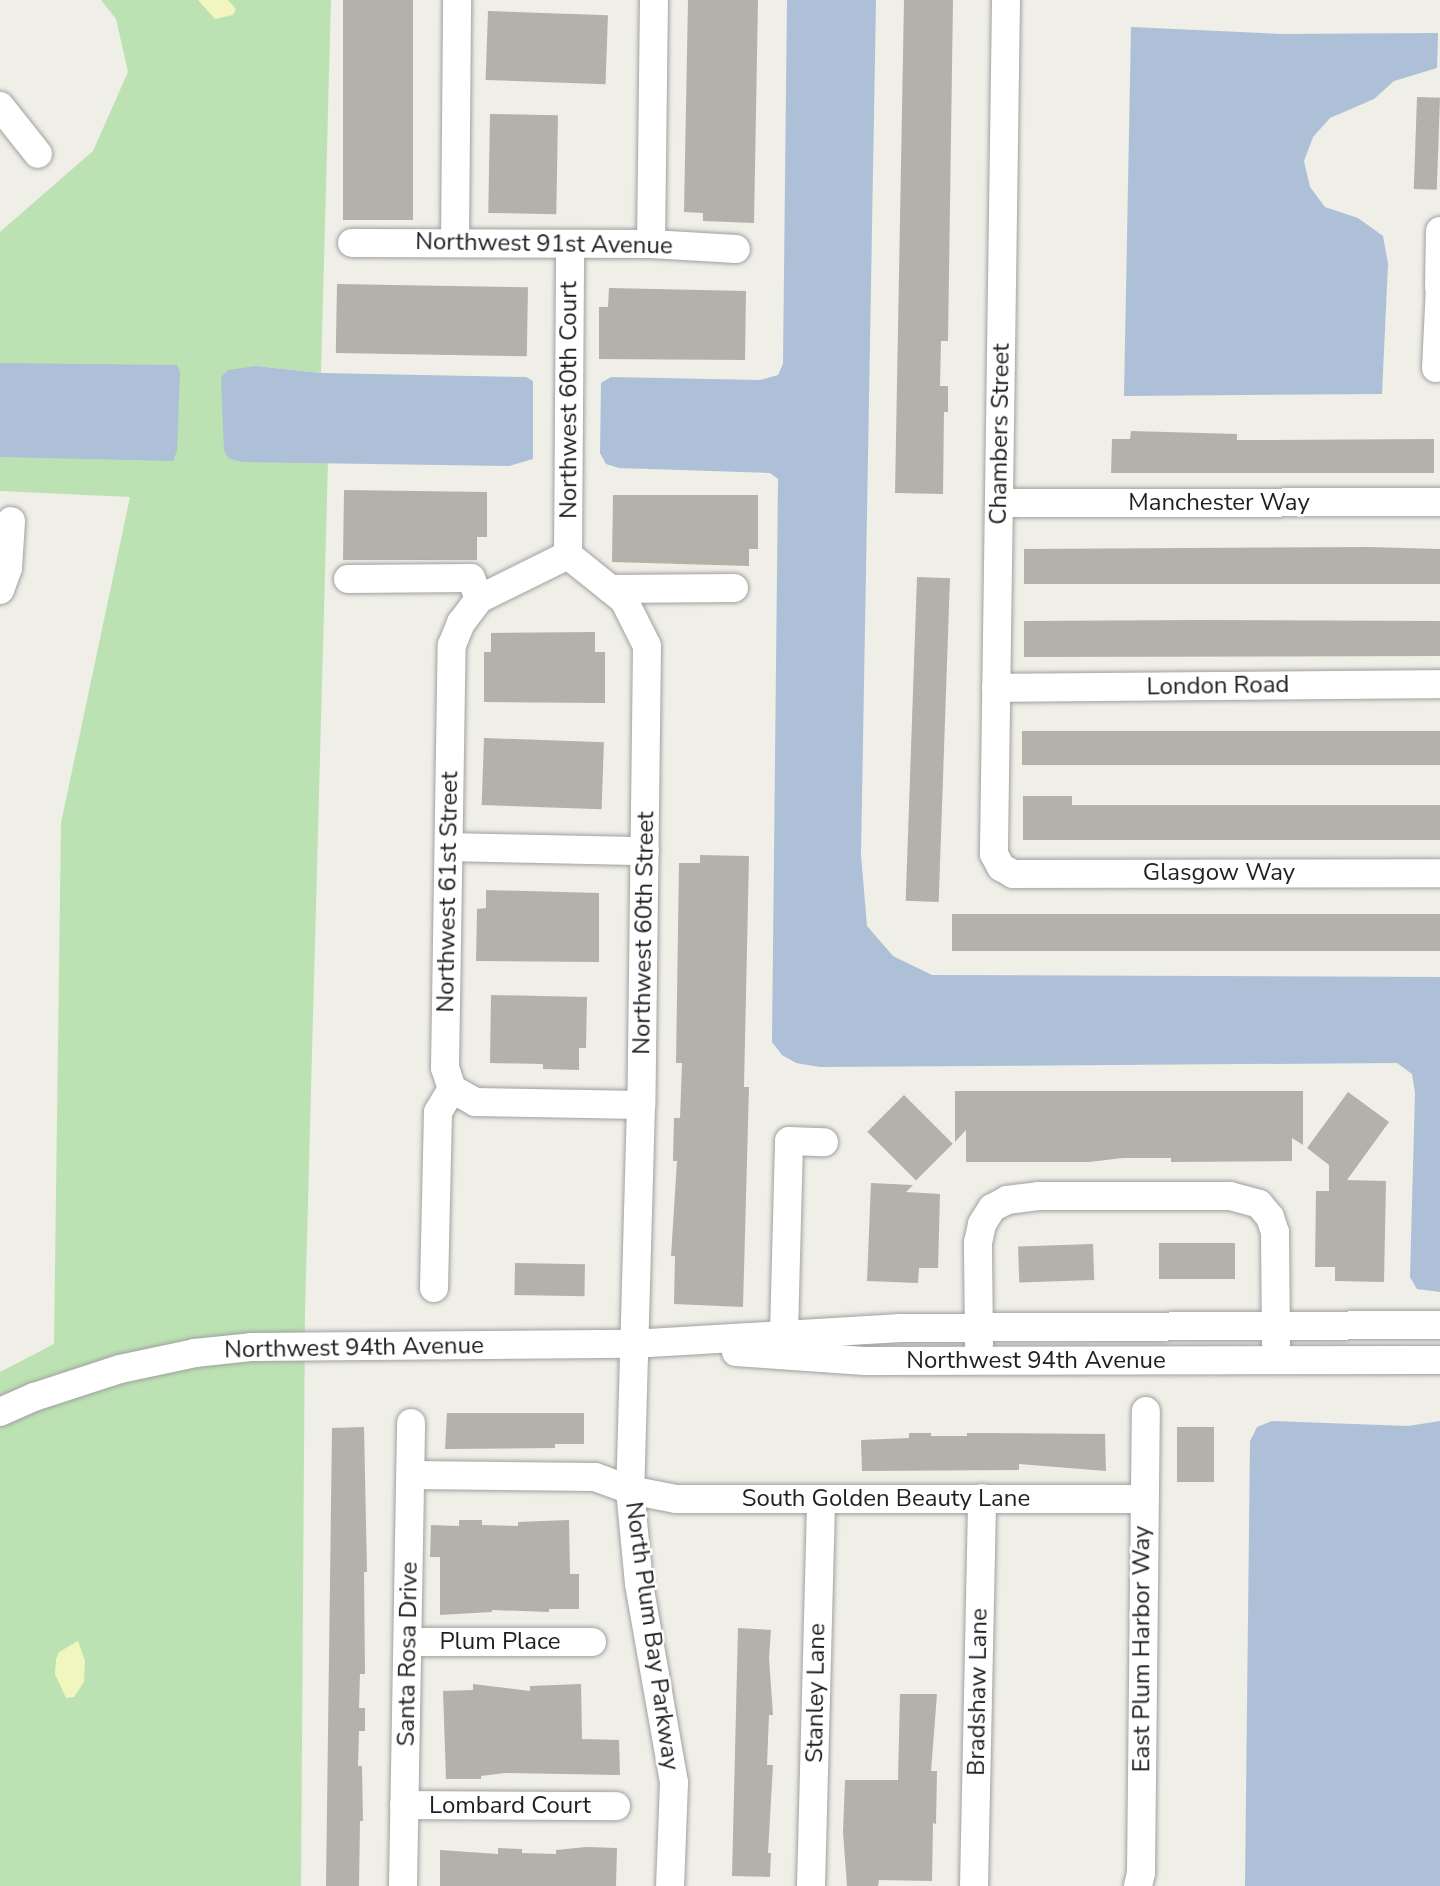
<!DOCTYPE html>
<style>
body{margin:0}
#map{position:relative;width:1440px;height:1886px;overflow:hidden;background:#efeee7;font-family:"Nunito Sans",sans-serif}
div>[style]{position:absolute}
.grass>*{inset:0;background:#bce2b3}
.sand>*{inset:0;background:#f0f6bd}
.water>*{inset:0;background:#adc0d7}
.building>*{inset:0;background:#b4b1aa;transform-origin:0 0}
.roads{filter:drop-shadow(0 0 2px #a0a0a0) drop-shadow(0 0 2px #a0a0a0)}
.minor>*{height:28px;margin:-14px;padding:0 14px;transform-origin:14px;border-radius:14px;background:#fff}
span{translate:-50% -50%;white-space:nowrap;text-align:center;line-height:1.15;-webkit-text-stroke:5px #fff;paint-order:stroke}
.street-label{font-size:24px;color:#1f1f1f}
</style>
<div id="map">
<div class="grass">
<div style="clip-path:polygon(101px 0,331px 0,321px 373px,256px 366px,229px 459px,242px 462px,328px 462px,305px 1312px,301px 1886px,0 1886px,0 1372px,54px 1344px,61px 823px,130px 497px,0 491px,0 232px,93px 151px,128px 72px,116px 19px)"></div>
</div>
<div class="sand">
<div style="clip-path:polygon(198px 0,228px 0,236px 9px,233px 15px,215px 19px)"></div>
<div style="clip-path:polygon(78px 1641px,85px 1661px,84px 1682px,74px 1697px,66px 1698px,55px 1674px,56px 1659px,59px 1652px)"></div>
</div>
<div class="water">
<div style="clip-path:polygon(787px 0,876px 0,861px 855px,867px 926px,893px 956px,932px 975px,1440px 977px,1440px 1292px,1417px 1289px,1410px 1277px,1415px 1093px,1412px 1074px,1397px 1063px,820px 1067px,796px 1063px,782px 1055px,772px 1042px,778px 479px,770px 473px,619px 468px,606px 464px,600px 453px,601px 383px,611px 377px,760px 380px,778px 375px,783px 364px)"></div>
<div style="clip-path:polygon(1131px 27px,1280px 34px,1438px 33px,1437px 68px,1394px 81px,1374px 99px,1330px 118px,1313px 137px,1304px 161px,1310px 187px,1325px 207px,1358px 218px,1383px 236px,1388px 264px,1382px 394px,1124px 396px)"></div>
<div style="clip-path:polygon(0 363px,177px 365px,180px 372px,177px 451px,173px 461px,0 457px)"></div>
<div style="clip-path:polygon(256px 366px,321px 373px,526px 377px,533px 381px,533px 459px,509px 466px,242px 462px,229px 459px,224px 450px,221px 377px,228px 370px)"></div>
<div style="clip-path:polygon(1272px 1421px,1408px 1426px,1440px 1421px,1440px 1886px,1245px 1886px,1250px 1441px,1257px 1427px)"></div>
</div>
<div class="building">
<div style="left:343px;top:0;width:70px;height:220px"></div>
<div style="clip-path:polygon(688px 0,758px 0,754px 223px,703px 221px,703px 213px,684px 212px)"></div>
<div style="clip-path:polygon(904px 0,953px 0,948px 341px,941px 341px,940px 386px,948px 386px,948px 412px,944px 412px,943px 494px,895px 493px)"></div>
<div style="left:488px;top:11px;width:120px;height:69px;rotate:2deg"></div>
<div style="left:1417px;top:97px;width:23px;height:92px;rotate:2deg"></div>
<div style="left:490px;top:114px;width:68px;height:99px;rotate:1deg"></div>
<div style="left:337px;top:284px;width:191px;height:69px;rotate:1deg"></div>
<div style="clip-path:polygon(609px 288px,746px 291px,745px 360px,599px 359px,599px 307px,608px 307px)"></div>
<div style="clip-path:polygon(1131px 431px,1237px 434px,1237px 440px,1265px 440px,1434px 439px,1434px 473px,1111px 473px,1112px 439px,1130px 439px)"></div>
<div style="clip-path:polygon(344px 490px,487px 492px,487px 537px,477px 537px,477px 560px,343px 560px)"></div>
<div style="clip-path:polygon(613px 495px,758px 495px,758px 549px,749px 549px,749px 566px,612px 562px)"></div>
<div style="clip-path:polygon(1369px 547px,1440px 549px,1440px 584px,1024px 584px,1024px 549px)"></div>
<div style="left:917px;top:577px;width:33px;height:324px;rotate:2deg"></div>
<div style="clip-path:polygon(1199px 620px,1440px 621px,1440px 656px,1024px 657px,1024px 621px)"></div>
<div style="clip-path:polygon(595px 632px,595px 652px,605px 652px,605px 703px,484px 702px,484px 652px,491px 652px,491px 633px)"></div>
<div style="left:1022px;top:731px;width:418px;height:34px"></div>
<div style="left:484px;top:738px;width:120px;height:67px;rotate:2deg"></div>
<div style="clip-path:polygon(1023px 796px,1072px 796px,1072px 805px,1440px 805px,1440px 840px,1023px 840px)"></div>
<div style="clip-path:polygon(700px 855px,749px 856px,744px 1087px,749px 1087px,743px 1307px,674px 1304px,675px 1256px,671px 1256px,677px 1161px,673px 1161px,674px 1118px,680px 1118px,682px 1063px,676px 1063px,679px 863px,700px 863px)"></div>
<div style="clip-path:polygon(486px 890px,599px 893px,599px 962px,476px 961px,477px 909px,486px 908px)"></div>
<div style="left:1440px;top:914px;width:37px;height:488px;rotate:90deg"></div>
<div style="clip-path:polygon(491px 995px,587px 997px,586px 1048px,579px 1048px,579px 1070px,543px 1069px,543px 1064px,490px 1063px)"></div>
<div style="clip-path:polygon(955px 1091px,1303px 1091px,1303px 1145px,1292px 1138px,1292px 1161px,1171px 1162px,1171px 1158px,1123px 1158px,1089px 1162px,966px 1162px,966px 1130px,955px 1142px)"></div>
<div style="clip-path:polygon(1348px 1092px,1389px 1122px,1347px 1180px,1386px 1181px,1384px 1282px,1335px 1281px,1335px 1267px,1315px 1267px,1316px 1191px,1329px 1191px,1329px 1165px,1307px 1148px)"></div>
<div style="left:904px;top:1095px;width:69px;height:52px;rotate:45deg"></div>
<div style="clip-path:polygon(871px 1183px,913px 1185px,906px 1192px,940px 1194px,938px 1268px,919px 1268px,918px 1283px,867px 1281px)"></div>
<div style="left:1159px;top:1243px;width:76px;height:36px"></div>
<div style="left:1093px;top:1244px;width:36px;height:75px;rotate:88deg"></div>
<div style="left:515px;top:1263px;width:70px;height:32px;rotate:1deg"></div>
<div style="clip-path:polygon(447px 1413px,584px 1413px,584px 1444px,555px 1444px,555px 1448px,445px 1449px)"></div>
<div style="clip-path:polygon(364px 1427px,367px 1572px,364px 1572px,365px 1674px,360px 1674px,359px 1708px,365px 1708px,365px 1731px,359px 1731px,358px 1766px,362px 1766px,363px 1821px,360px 1821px,359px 1886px,326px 1886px,332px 1428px)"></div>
<div style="left:1214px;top:1427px;width:55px;height:37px;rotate:90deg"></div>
<div style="clip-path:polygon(909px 1433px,931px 1433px,931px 1436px,967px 1436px,967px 1433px,1105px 1434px,1106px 1471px,1019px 1464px,1019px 1470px,862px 1471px,861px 1440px,909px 1438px)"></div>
<div style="clip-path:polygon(459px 1520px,482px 1520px,482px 1525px,518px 1526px,518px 1522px,569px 1520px,570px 1574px,579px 1574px,579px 1609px,549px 1609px,549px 1612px,492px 1610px,492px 1612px,440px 1615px,440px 1557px,430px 1557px,431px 1525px,459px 1526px)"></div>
<div style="clip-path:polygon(738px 1628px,771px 1630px,769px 1658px,773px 1715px,769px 1715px,767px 1765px,773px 1765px,768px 1853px,771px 1853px,770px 1877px,732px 1876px)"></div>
<div style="clip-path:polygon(473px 1684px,530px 1691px,530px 1686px,581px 1684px,582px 1739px,619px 1740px,620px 1775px,505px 1773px,481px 1776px,481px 1779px,446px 1779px,443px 1691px,473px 1690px)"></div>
<div style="clip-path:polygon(900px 1694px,937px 1694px,931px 1771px,937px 1771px,936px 1824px,933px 1823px,932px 1881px,879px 1880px,878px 1886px,847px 1886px,843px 1832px,845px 1780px,898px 1780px)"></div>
<div style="clip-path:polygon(586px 1847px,617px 1848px,616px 1886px,440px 1886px,440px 1850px,498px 1854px,498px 1848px,522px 1849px,522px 1853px,556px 1854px,556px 1850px)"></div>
</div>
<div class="roads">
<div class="minor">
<div style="left:1006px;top:0;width:854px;rotate:90.81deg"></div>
<div style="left:994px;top:854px;width:15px;rotate:62deg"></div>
<div style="left:1001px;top:867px;width:14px;rotate:30deg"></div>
<div style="left:1013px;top:874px;width:427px;rotate:-0.1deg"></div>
<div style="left:0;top:106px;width:61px;rotate:51.6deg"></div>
<div style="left:352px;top:243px;width:299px;rotate:0.2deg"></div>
<div style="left:651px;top:244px;width:85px;rotate:3.4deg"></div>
<div style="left:455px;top:243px;width:243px;rotate:-89.5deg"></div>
<div style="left:651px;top:244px;width:244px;rotate:-89.3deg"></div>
<div style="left:1439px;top:287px;width:56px;rotate:-89deg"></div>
<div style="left:1436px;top:368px;width:81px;rotate:-87.2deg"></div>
<div style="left:999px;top:503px;width:441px;rotate:-0.1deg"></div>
<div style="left:568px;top:555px;width:72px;rotate:38.8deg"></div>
<div style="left:624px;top:600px;width:51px;rotate:63.4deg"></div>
<div style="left:647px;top:646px;width:459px;rotate:90.7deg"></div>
<div style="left:641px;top:1105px;width:385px;rotate:91.6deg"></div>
<div style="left:630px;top:1490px;width:94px;rotate:84.5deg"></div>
<div style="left:639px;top:1584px;width:202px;rotate:80deg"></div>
<div style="left:674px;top:1783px;width:103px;rotate:92.2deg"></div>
<div style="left:568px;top:555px;width:310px;rotate:-89.6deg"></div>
<div style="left:348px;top:579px;width:123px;rotate:-0.5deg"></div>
<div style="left:471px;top:578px;width:22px;rotate:69deg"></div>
<div style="left:610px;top:589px;width:124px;rotate:-0.5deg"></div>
<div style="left:0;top:590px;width:23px;rotate:-70deg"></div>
<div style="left:8px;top:568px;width:47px;rotate:-86.3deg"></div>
<div style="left:996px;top:688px;width:444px;rotate:-0.5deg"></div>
<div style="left:449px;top:847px;width:196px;rotate:1.2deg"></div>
<div style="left:452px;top:1089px;width:26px;rotate:29deg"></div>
<div style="left:475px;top:1102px;width:166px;rotate:1deg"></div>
<div style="left:434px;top:1288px;width:176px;rotate:-88.7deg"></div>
<div style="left:438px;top:1112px;width:27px;rotate:-59deg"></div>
<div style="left:452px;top:1089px;width:22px;rotate:-108deg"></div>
<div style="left:445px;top:1068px;width:423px;rotate:-89.1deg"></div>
<div style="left:452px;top:645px;width:24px;rotate:-68deg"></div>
<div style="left:461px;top:623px;width:30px;rotate:-53deg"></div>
<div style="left:479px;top:599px;width:99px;rotate:-26.3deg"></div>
<div style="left:784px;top:1334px;width:193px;rotate:-88.5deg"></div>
<div style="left:789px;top:1141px;width:35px;rotate:2deg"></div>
<div style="left:979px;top:1344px;width:101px;rotate:-90.6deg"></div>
<div style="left:978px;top:1243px;width:19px;rotate:-78deg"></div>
<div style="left:982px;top:1224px;width:19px;rotate:-58deg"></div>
<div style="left:992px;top:1208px;width:17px;rotate:-28deg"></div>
<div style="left:1007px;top:1200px;width:31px;rotate:-7deg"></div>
<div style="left:1038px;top:1196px;width:192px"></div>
<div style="left:1230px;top:1196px;width:30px;rotate:15deg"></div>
<div style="left:1259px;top:1204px;width:17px;rotate:50deg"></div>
<div style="left:1270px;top:1217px;width:16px;rotate:72deg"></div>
<div style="left:1275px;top:1232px;width:112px;rotate:89.5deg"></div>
<div style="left:736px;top:1352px;width:129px;rotate:4deg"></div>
<div style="left:865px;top:1361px;width:575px;rotate:-0.1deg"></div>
<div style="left:0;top:1412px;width:37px;rotate:-24deg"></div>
<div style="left:34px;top:1397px;width:90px;rotate:-18deg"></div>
<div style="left:120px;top:1369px;width:77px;rotate:-12deg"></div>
<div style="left:195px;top:1353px;width:56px;rotate:-6.1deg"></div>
<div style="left:251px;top:1347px;width:381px;rotate:-0.5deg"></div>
<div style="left:632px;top:1344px;width:269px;rotate:-3.4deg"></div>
<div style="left:901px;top:1328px;width:539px;rotate:-0.32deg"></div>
<div style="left:412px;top:1475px;width:183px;rotate:0.6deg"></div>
<div style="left:595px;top:1477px;width:37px;rotate:20deg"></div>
<div style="left:630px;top:1490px;width:47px;rotate:11.1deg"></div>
<div style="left:676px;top:1499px;width:466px"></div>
<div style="left:409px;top:1642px;width:183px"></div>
<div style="left:404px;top:1805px;width:212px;rotate:0.3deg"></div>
<div style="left:403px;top:1886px;width:463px;rotate:-89deg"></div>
<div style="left:811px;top:1886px;width:386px;rotate:-88.5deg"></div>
<div style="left:974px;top:1886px;width:388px;rotate:-88.8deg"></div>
<div style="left:1138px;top:1886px;width:13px;rotate:-77deg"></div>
<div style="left:1141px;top:1873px;width:462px;rotate:-89.4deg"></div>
</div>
</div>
<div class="street-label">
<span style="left:544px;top:244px;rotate:1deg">Northwest 91st Avenue</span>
<span style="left:569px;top:400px;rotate:-90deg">Northwest 60th Court</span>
<span style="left:1000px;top:434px;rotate:-89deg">Chambers Street</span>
<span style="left:1219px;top:503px">Manchester Way</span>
<span style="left:1218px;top:686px;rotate:-1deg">London Road</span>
<span style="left:1219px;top:873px">Glasgow Way</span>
<span style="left:448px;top:892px;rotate:-89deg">Northwest 61st Street</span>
<span style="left:644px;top:933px;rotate:-89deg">Northwest 60th Street</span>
<span style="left:354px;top:1348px;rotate:-1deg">Northwest 94th Avenue</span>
<span style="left:1036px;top:1361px">Northwest 94th Avenue</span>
<span style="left:886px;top:1499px">South Golden Beauty Lane</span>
<span style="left:652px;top:1636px;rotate:82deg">North Plum Bay Parkway</span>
<span style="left:500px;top:1642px">Plum Place</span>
<span style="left:1142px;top:1649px;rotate:-90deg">East Plum Harbor Way</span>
<span style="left:408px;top:1654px;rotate:-89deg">Santa Rosa Drive</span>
<span style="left:978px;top:1692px;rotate:-89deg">Bradshaw Lane</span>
<span style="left:816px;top:1693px;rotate:-89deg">Stanley Lane</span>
<span style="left:510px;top:1806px">Lombard Court</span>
</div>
</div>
